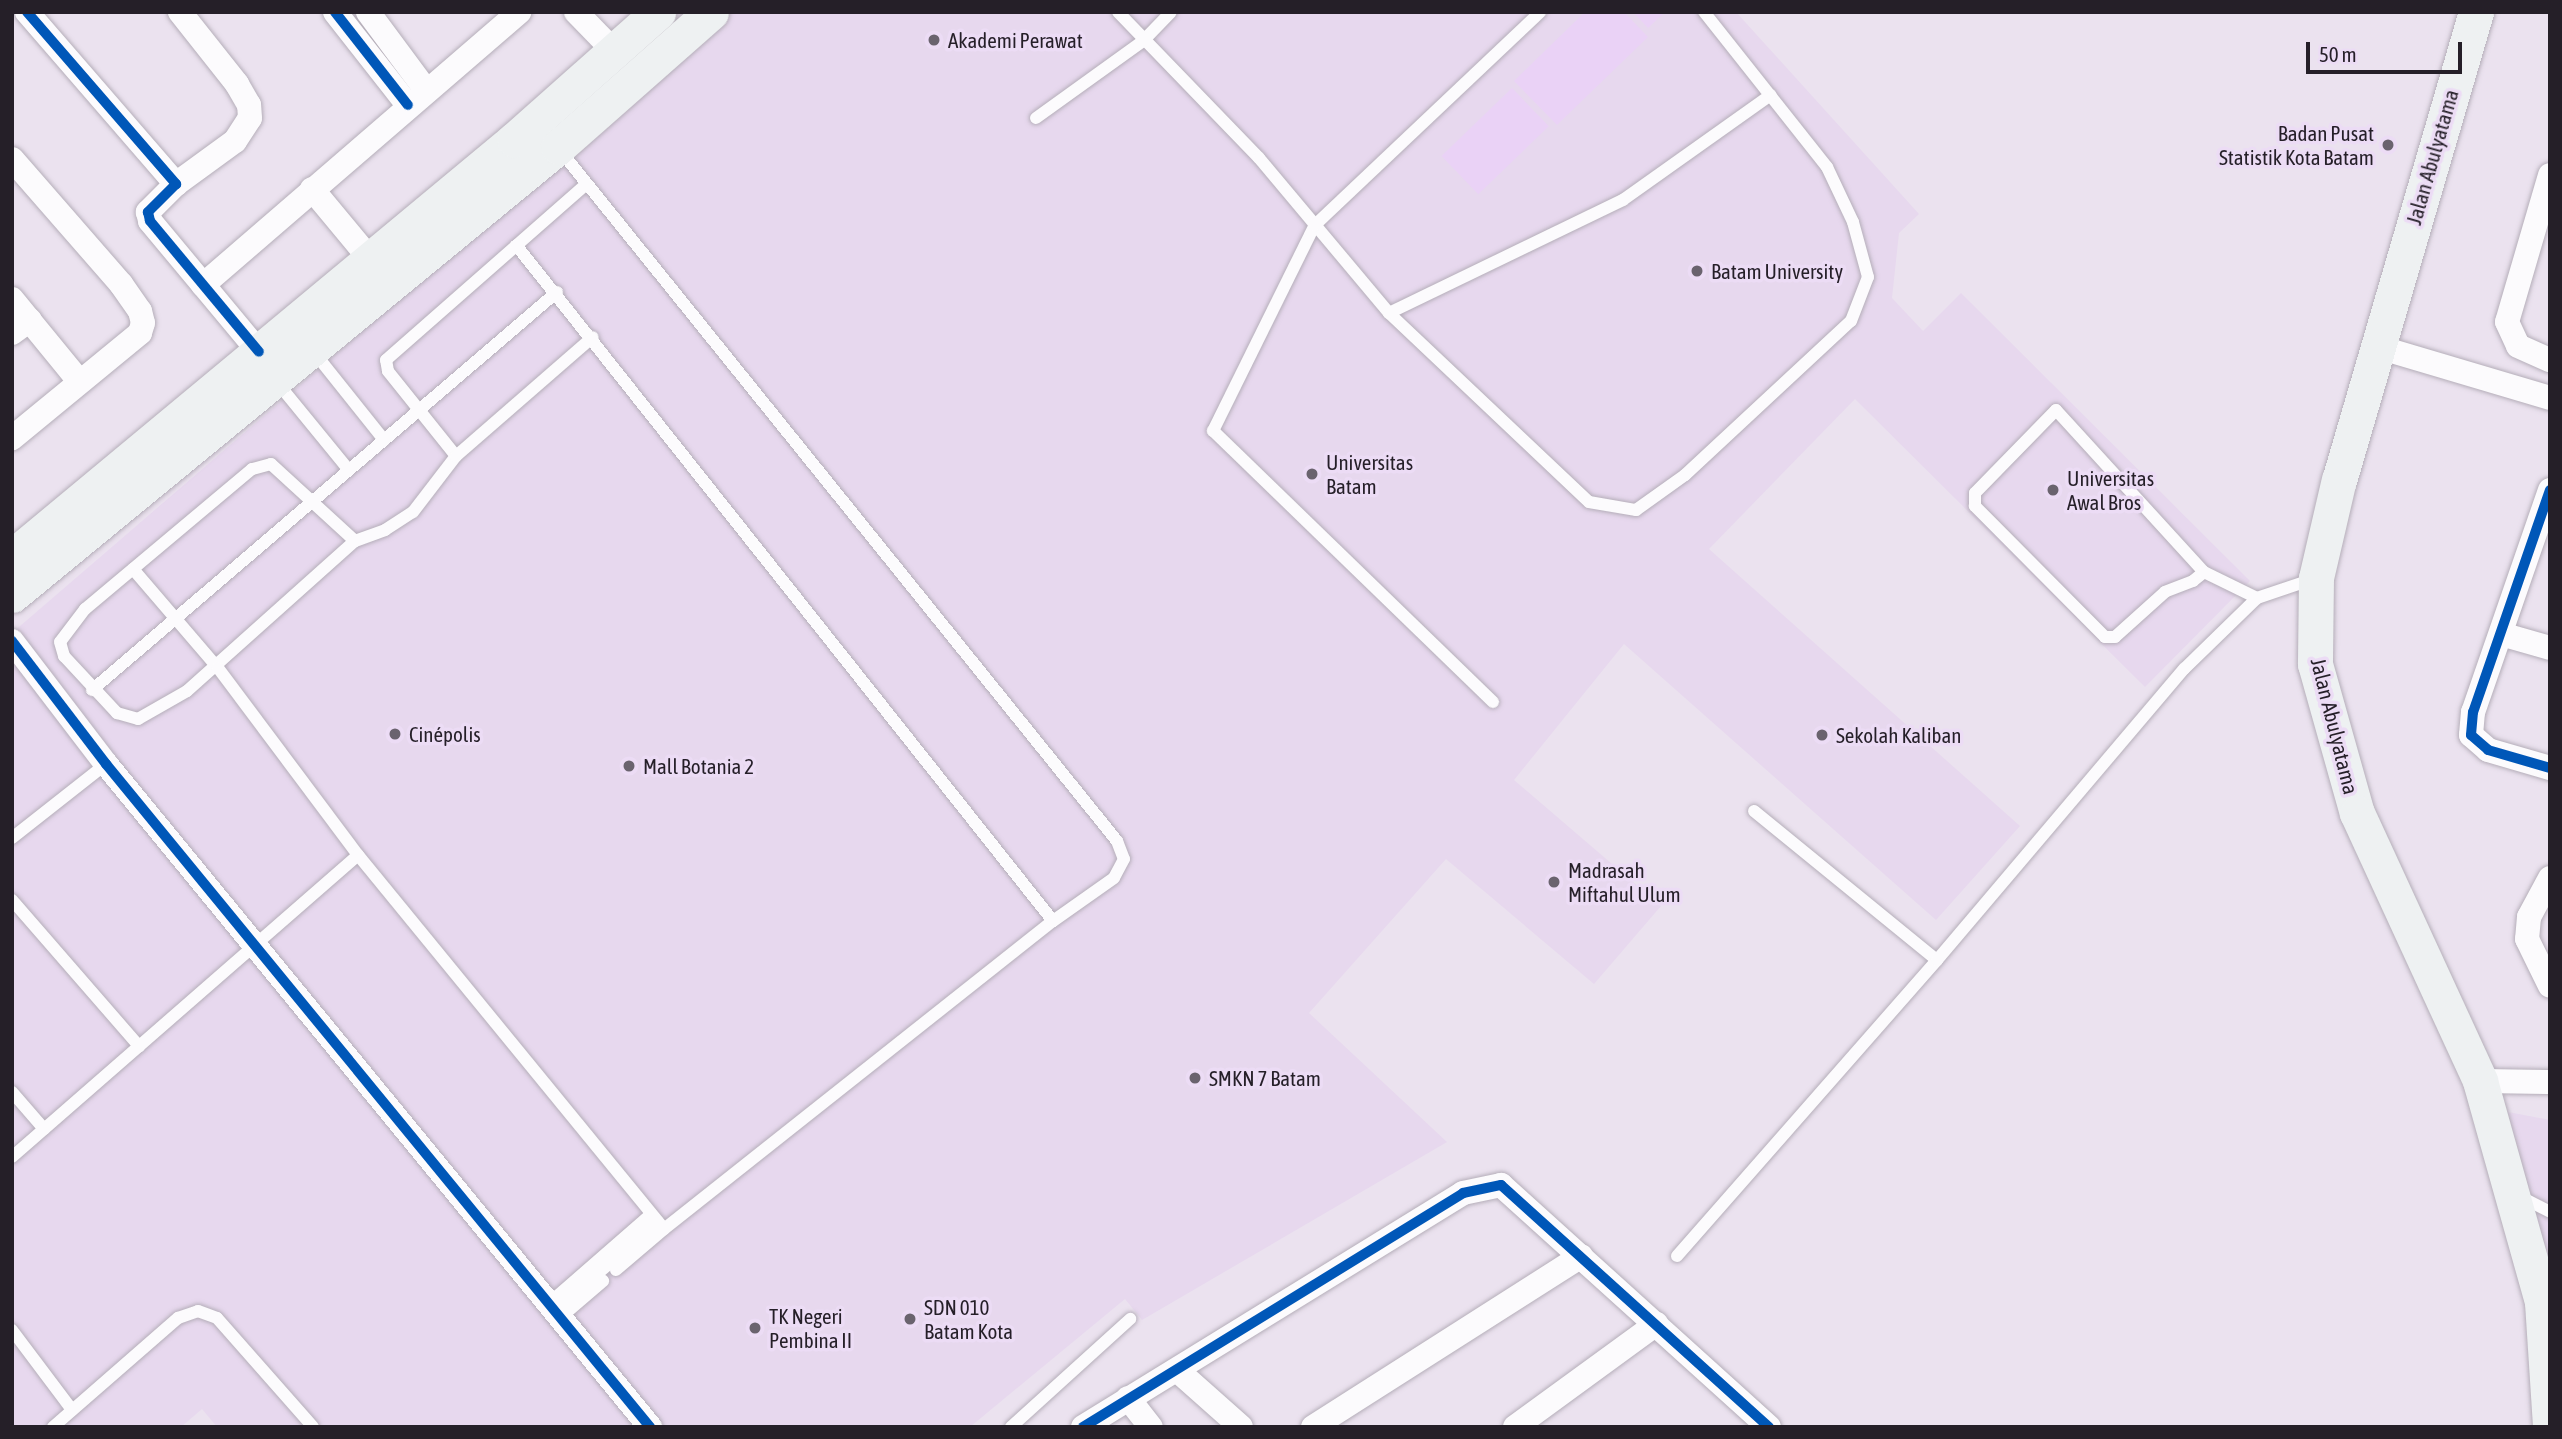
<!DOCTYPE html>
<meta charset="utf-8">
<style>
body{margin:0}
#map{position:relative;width:2562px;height:1439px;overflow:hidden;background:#ebe2ef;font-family:"Asap Condensed",sans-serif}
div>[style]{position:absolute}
.built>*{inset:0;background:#e7d8ee}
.green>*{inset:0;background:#ead2f6;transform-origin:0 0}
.roads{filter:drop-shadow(0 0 2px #b5aeb9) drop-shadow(0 0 2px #b5aeb9)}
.service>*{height:12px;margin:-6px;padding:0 6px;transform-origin:6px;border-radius:6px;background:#fcfbfd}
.minor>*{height:24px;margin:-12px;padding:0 12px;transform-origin:12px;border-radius:12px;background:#fcfbfd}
.secondary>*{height:35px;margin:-17.5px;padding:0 17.5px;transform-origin:17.5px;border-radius:17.5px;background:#eef1f2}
.cycleway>*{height:10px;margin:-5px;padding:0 5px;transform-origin:5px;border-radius:5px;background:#0057b8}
.dots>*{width:19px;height:19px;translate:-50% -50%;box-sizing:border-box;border:4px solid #ecdcf5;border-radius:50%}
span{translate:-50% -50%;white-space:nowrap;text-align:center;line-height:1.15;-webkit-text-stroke:7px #ecdcf5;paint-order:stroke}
.poi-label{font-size:21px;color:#251f28}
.left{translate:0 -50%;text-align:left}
.right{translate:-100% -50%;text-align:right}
.street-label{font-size:21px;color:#251f28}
.frame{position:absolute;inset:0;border:14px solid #251f28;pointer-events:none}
.scale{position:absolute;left:2306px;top:42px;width:156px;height:32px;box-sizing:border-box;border:4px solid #251f28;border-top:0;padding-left:9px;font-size:21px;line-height:24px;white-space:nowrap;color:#251f28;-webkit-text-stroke:5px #ecdcf5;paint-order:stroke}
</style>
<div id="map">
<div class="built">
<div style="clip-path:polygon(733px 12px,1736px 12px,1919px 214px,1899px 233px,1892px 298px,1923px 331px,1961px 293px,2250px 581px,2145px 687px,1855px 399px,1709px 549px,2020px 826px,1936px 920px,1624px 644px,1514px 780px,1661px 906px,1594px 984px,1446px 859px,1309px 1013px,1447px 1142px,1142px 1320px,1125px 1299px,970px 1427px,217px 1427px,202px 1409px,181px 1427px,12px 1427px,12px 633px)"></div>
<div style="clip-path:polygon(2508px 1112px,2550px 1120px,2550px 1288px)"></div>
</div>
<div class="green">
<div style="clip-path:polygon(1585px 12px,1624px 12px,1648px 37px,1557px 125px,1514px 81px)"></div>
<div style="clip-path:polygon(1633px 12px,1665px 12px,1648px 28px)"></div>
<div style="left:1512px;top:88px;width:53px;height:98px;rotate:46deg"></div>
</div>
<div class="roads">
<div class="service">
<div style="left:1118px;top:12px;width:203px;rotate:46deg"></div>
<div style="left:1259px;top:158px;width:202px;rotate:50deg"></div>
<div style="left:1389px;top:313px;width:275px;rotate:43.4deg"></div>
<div style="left:1589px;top:502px;width:48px;rotate:9.7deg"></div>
<div style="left:1636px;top:510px;width:60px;rotate:-35.5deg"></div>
<div style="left:1685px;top:475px;width:226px;rotate:-42.9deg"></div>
<div style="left:1851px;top:321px;width:47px;rotate:-68.9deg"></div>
<div style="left:1868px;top:277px;width:57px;rotate:-105.3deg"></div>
<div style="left:1853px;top:222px;width:61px;rotate:-115.3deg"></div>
<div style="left:1827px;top:167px;width:198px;rotate:-128.4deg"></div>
<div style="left:1036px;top:118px;width:132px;rotate:-35.7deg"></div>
<div style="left:1143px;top:41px;width:40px;rotate:-46deg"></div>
<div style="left:559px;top:149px;width:889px;rotate:51.12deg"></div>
<div style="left:1117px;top:841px;width:19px;rotate:69deg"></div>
<div style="left:1124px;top:859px;width:21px;rotate:118deg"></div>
<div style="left:1114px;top:878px;width:75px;rotate:144.8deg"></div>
<div style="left:1389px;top:313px;width:260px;rotate:-25.8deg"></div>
<div style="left:1623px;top:200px;width:181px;rotate:-35.4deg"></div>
<div style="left:313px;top:351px;width:114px;rotate:51.4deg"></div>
<div style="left:276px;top:381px;width:114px;rotate:50.7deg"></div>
<div style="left:456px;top:456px;width:109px;rotate:-128.7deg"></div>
<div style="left:388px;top:371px;width:11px;rotate:-100deg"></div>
<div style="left:386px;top:360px;width:266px;rotate:-41.3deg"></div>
<div style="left:355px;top:541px;width:114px;rotate:-137.5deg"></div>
<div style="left:271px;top:464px;width:20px;rotate:165deg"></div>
<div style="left:252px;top:469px;width:218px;rotate:140deg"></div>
<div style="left:85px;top:609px;width:41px;rotate:127.1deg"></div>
<div style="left:60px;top:642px;width:15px;rotate:74deg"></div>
<div style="left:64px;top:656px;width:78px;rotate:47.1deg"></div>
<div style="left:117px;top:713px;width:22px;rotate:16deg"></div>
<div style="left:138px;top:719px;width:56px;rotate:-29.7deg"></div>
<div style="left:187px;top:691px;width:225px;rotate:-41.8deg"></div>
<div style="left:355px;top:541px;width:32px;rotate:-20deg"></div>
<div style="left:385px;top:530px;width:33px;rotate:-33deg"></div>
<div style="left:413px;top:512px;width:71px;rotate:-52.5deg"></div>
<div style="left:456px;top:456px;width:181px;rotate:-41deg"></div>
<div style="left:133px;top:569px;width:130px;rotate:49.4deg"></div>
<div style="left:218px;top:668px;width:234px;rotate:53.2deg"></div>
<div style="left:358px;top:855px;width:483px;rotate:50.7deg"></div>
<div style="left:664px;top:1229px;width:496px;rotate:-38.4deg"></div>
<div style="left:1053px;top:921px;width:863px;rotate:-128.46deg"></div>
<div style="left:2204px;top:572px;width:14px;rotate:141deg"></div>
<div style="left:2193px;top:581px;width:30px;rotate:159deg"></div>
<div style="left:2165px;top:592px;width:67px;rotate:138deg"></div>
<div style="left:2115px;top:637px;width:10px;rotate:180deg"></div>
<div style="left:2105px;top:637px;width:185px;rotate:-134.8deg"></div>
<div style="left:1975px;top:506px;width:13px;rotate:-90deg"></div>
<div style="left:1975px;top:493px;width:116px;rotate:-45.7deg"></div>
<div style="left:2056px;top:410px;width:219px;rotate:47.6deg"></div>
<div style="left:2204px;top:572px;width:59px;rotate:26.1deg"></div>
<div style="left:92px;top:690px;width:612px;rotate:-40.56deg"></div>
<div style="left:1493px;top:702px;width:390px;rotate:-135.9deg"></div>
<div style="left:1213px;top:431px;width:230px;rotate:-63.7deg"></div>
<div style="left:1315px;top:225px;width:310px;rotate:-43.4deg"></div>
<div style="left:1754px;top:811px;width:236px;rotate:39.2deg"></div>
<div style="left:12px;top:838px;width:120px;rotate:-38.2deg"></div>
<div style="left:12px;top:900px;width:194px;rotate:49deg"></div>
<div style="left:12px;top:1092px;width:49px;rotate:49.1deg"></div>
<div style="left:12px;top:1157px;width:459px;rotate:-41.1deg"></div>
<div style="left:2517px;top:1195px;width:37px;rotate:27deg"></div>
<div style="left:1677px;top:1256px;width:394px;rotate:-48.7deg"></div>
<div style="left:1937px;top:960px;width:382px;rotate:-49.7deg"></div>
<div style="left:2184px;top:669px;width:102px;rotate:-44.2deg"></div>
<div style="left:2257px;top:598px;width:59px;rotate:-18.7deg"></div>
<div style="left:616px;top:1270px;width:63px;rotate:-40.5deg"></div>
<div style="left:548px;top:1304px;width:137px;rotate:-41.1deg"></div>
<div style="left:554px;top:1311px;width:137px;rotate:-40.6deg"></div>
<div style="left:560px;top:1318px;width:57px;rotate:-40.7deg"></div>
<div style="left:12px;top:1330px;width:100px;rotate:53.1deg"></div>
<div style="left:53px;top:1427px;width:166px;rotate:-41.1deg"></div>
<div style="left:178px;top:1318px;width:21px;rotate:-19deg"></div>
<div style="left:198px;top:1311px;width:20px;rotate:20deg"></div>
<div style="left:217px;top:1318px;width:145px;rotate:48.6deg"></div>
<div style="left:1011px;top:1427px;width:161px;rotate:-42.2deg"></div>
</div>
<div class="minor">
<div style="left:27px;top:12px;width:228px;rotate:49.1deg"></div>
<div style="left:176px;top:184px;width:40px;rotate:135deg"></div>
<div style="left:148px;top:212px;width:9px;rotate:77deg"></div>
<div style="left:150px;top:221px;width:170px;rotate:50.2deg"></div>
<div style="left:335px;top:12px;width:118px;rotate:51.9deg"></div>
<div style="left:368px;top:12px;width:97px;rotate:53.4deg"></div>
<div style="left:576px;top:12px;width:52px;rotate:45.8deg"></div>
<div style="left:12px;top:159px;width:166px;rotate:48.9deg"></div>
<div style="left:121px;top:284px;width:33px;rotate:55deg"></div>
<div style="left:140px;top:311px;width:12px;rotate:76deg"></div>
<div style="left:143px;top:323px;width:10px;rotate:107deg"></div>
<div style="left:140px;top:333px;width:166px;rotate:140.6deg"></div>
<div style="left:2550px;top:175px;width:153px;rotate:106.3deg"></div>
<div style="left:2507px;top:322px;width:26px;rotate:65deg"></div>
<div style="left:2518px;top:346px;width:35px;rotate:24deg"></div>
<div style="left:176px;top:184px;width:73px;rotate:-36.1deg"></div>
<div style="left:235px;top:141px;width:27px;rotate:-57deg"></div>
<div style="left:250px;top:118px;width:13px;rotate:-94deg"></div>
<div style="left:249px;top:105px;width:24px;rotate:-120deg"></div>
<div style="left:237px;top:84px;width:92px;rotate:-128.4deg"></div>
<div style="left:312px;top:189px;width:92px;rotate:50.3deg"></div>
<div style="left:203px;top:285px;width:418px;rotate:-40.8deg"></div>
<div style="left:12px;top:299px;width:107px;rotate:50.7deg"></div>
<div style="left:12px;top:333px;width:22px;rotate:-36deg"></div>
<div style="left:2378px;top:347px;width:179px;rotate:16.5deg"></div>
<div style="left:2550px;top:490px;width:235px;rotate:109.1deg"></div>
<div style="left:2473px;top:712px;width:23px;rotate:95deg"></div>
<div style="left:2471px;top:735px;width:23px;rotate:41deg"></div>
<div style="left:2488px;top:750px;width:65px;rotate:16.2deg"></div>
<div style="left:2501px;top:634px;width:51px;rotate:15.9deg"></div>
<div style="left:12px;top:641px;width:155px;rotate:52.6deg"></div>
<div style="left:106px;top:764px;width:858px;rotate:50.63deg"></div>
<div style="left:2550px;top:878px;width:44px;rotate:118.3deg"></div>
<div style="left:2529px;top:917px;width:22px;rotate:95deg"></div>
<div style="left:2527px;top:939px;width:52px;rotate:63.9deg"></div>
<div style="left:2480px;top:1081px;width:70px;rotate:0.8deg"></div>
<div style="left:1178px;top:1371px;width:84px;rotate:41.6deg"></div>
<div style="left:1128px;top:1398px;width:37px;rotate:52deg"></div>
<div style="left:1083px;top:1427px;width:446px;rotate:-31.6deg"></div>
<div style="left:1463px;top:1193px;width:39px;rotate:-12deg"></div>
<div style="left:1501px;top:1185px;width:361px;rotate:42.1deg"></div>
<div style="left:1313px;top:1427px;width:318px;rotate:-32.5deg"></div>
<div style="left:1515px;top:1427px;width:175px;rotate:-36.1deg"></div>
</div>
<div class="secondary">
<div style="left:2476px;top:12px;width:487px;rotate:106.3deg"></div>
<div style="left:2339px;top:479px;width:102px;rotate:103.1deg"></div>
<div style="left:2316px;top:578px;width:86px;rotate:90.7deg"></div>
<div style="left:2315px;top:664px;width:155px;rotate:74.3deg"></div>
<div style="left:2357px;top:813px;width:295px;rotate:65.3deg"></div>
<div style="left:2480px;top:1081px;width:230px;rotate:74.3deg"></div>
<div style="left:2542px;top:1302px;width:125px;rotate:86.3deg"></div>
<div style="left:12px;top:557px;width:653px;rotate:-39.72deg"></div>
<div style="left:514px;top:140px;width:193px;rotate:-41.6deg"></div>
<div style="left:12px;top:595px;width:706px;rotate:-39.37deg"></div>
<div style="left:558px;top:147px;width:204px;rotate:-41.4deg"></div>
</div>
</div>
<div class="cycleway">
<div style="left:27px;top:12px;width:228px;rotate:49.1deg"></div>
<div style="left:176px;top:184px;width:40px;rotate:135deg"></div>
<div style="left:148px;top:212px;width:9px;rotate:77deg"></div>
<div style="left:150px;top:221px;width:170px;rotate:50.2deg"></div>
<div style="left:335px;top:12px;width:118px;rotate:51.9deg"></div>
<div style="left:2550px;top:490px;width:235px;rotate:109.1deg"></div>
<div style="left:2473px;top:712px;width:23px;rotate:95deg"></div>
<div style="left:2471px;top:735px;width:23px;rotate:41deg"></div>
<div style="left:2488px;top:750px;width:65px;rotate:16.2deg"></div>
<div style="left:12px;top:641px;width:155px;rotate:52.6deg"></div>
<div style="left:106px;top:764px;width:858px;rotate:50.63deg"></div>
<div style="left:1083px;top:1427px;width:446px;rotate:-31.6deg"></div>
<div style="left:1463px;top:1193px;width:39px;rotate:-12deg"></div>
<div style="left:1501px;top:1185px;width:361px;rotate:42.1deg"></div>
</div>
<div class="dots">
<div style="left:934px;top:40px;background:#6a636e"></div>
<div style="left:2388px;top:145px;background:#6a636e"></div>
<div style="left:1697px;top:271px;background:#6a636e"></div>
<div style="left:1312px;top:474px;background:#6a636e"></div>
<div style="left:2053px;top:490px;background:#6a636e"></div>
<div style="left:395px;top:734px;background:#6a636e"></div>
<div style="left:1822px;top:735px;background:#6a636e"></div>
<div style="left:629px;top:766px;background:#6a636e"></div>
<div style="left:1554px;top:882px;background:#6a636e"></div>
<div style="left:1195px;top:1078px;background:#6a636e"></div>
<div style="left:910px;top:1319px;background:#6a636e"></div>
<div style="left:755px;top:1328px;background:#6a636e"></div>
</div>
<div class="poi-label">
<span class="left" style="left:948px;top:40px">Akademi Perawat</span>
<span class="right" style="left:2374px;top:145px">Badan Pusat<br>Statistik Kota Batam</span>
<span class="left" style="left:1711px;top:271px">Batam University</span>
<span class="left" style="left:1326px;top:474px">Universitas<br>Batam</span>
<span class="left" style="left:2067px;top:490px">Universitas<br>Awal Bros</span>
<span class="left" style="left:409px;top:734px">Cinépolis</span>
<span class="left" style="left:1836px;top:735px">Sekolah Kaliban</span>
<span class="left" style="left:643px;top:766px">Mall Botania 2</span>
<span class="left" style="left:1568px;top:882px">Madrasah<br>Miftahul Ulum</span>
<span class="left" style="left:1209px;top:1078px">SMKN 7 Batam</span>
<span class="left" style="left:924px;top:1319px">SDN 010<br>Batam Kota</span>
<span class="left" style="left:769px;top:1328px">TK Negeri<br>Pembina II</span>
</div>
<div class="street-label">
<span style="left:2432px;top:157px;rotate:-74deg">Jalan Abulyatama</span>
<span style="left:2335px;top:726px;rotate:76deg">Jalan Abulyatama</span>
</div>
<div class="frame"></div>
<div class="scale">50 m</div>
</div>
